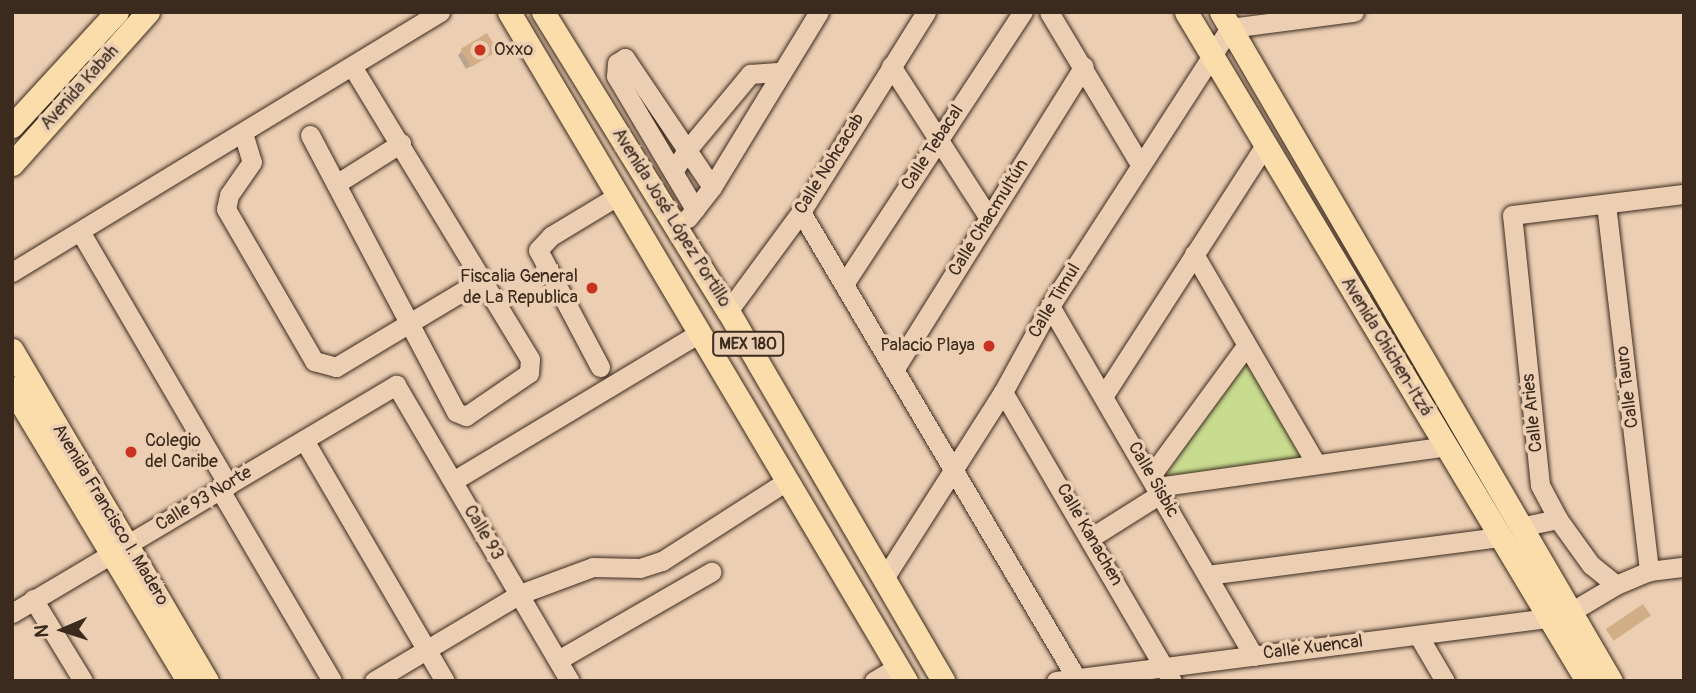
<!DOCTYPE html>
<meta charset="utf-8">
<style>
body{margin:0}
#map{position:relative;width:1696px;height:693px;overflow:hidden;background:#eccfb3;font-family:Pangolin,sans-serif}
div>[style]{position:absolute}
.green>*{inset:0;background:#c8dc90}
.shadow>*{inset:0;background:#0003}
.building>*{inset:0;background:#d1ae85;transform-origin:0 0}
.roads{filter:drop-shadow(0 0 2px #3b2a1e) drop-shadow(0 0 2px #3b2a1e)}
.minor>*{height:19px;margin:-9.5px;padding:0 9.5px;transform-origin:9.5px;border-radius:9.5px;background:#eccfb3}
.major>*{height:23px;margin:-11.5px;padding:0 11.5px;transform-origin:11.5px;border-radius:11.5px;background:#faddab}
.dots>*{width:19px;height:19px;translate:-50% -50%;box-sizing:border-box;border:4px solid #eccfb3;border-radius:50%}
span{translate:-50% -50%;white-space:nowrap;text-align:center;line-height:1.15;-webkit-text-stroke:7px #eccfb3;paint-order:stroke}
.shield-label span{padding:2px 5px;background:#eccfb3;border:2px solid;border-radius:5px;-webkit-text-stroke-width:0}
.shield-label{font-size:16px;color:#3b2a1e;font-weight:700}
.poi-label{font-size:18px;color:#3b2a1e}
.left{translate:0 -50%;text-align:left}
.right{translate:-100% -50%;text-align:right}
.street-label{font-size:18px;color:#3b2a1e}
.frame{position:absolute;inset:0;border:14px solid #3b2a1e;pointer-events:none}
.north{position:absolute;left:28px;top:595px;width:70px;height:70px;-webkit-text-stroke:5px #eccfb3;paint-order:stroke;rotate:267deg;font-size:19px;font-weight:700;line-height:28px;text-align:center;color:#3b2a1e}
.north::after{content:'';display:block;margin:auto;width:24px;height:32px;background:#3b2a1e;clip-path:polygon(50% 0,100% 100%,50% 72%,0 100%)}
</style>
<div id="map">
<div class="green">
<div style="clip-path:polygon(1245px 351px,1306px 460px,1163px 482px)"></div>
</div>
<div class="shadow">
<div style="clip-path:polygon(462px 51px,496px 51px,466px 69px,458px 55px)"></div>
</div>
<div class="building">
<div style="left:487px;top:33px;width:21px;height:31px;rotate:59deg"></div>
<div style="left:1643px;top:604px;width:14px;height:45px;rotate:56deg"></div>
</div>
<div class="roads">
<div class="minor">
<div style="left:1049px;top:12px;width:177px;rotate:59.1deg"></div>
<div style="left:891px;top:66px;width:181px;rotate:57.2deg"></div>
<div style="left:243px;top:133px;width:30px;rotate:73deg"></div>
<div style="left:252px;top:162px;width:40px;rotate:124.9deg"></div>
<div style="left:229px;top:195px;width:14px;rotate:102deg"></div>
<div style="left:226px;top:209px;width:176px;rotate:59.9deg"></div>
<div style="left:314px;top:361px;width:23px;rotate:15deg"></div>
<div style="left:336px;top:367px;width:171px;rotate:-30.9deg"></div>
<div style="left:310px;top:135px;width:313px;rotate:62.2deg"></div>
<div style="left:456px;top:412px;width:11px;rotate:22deg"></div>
<div style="left:466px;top:416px;width:76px;rotate:-34.3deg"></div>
<div style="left:529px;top:373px;width:14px;rotate:-86deg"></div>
<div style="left:530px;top:359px;width:343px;rotate:-121.3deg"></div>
<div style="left:674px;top:170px;width:24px;rotate:-57deg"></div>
<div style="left:687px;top:150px;width:111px;rotate:-124deg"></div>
<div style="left:625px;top:58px;width:9px;rotate:148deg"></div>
<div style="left:617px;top:63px;width:13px;rotate:94deg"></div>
<div style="left:616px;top:76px;width:155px;rotate:59.3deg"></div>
<div style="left:336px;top:184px;width:77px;rotate:-32.2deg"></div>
<div style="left:712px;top:187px;width:45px;rotate:-124deg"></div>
<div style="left:687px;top:150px;width:99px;rotate:-50.3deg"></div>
<div style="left:750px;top:74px;width:31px;rotate:-4deg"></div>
<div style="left:1606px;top:204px;width:370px;rotate:83.3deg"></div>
<div style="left:801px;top:212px;width:545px;rotate:59.43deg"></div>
<div style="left:688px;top:218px;width:39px;rotate:-52deg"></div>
<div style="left:712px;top:187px;width:205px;rotate:-58.6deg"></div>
<div style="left:81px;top:233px;width:292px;rotate:59.7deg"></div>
<div style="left:1194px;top:254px;width:243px;rotate:59.8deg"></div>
<div style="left:12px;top:272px;width:501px;rotate:-31.28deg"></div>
<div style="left:844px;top:284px;width:326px;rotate:-56.7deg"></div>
<div style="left:1050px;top:306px;width:405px;rotate:59.8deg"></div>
<div style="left:728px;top:311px;width:123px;rotate:-53.6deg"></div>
<div style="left:801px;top:212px;width:236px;rotate:-58deg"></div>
<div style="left:600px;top:367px;width:132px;rotate:-117.9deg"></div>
<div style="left:538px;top:250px;width:19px;rotate:-47deg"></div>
<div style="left:551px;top:236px;width:79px;rotate:-31.1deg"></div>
<div style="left:894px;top:370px;width:358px;rotate:-58deg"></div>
<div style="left:1003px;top:392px;width:335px;rotate:59.7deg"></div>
<div style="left:1104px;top:395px;width:297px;rotate:-57.2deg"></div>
<div style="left:304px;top:440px;width:279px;rotate:59.7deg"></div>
<div style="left:1150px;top:477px;width:162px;rotate:-53.8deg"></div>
<div style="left:453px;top:481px;width:289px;rotate:-31deg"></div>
<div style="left:1156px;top:487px;width:294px;rotate:-8deg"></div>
<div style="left:220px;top:490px;width:221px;rotate:59.6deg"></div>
<div style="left:1520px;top:527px;width:39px;rotate:-12deg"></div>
<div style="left:1092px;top:537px;width:80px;rotate:-32.3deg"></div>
<div style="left:1207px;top:575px;width:293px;rotate:-7.4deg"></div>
<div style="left:885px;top:577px;width:219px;rotate:-57.5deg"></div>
<div style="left:1003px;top:392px;width:98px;rotate:-61.3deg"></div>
<div style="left:1050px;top:306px;width:331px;rotate:-57.1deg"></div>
<div style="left:1230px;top:28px;width:125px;rotate:-7.4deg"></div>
<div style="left:1616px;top:585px;width:32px;rotate:-141deg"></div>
<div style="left:1591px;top:565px;width:57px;rotate:-125.7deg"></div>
<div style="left:1558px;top:519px;width:38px;rotate:-118deg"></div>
<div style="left:1540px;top:485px;width:271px;rotate:-95.9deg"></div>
<div style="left:1512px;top:215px;width:173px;rotate:-7deg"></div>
<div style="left:33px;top:599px;width:96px;rotate:58.6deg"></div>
<div style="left:12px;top:613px;width:447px;rotate:-30.7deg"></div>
<div style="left:396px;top:385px;width:343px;rotate:59.6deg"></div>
<div style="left:1418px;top:635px;width:53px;rotate:59.6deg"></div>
<div style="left:558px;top:660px;width:177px;rotate:-29.9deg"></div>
<div style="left:374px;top:681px;width:170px;rotate:-30.8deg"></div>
<div style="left:520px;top:594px;width:78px;rotate:-20.3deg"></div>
<div style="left:593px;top:567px;width:47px;rotate:1.2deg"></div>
<div style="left:640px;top:568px;width:23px;rotate:-18deg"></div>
<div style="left:662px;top:561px;width:146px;rotate:-32.7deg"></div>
<div style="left:874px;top:681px;width:27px;rotate:-31deg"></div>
<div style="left:1056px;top:681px;width:497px;rotate:-7.3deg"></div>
<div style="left:1549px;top:618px;width:21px;rotate:-14deg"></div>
<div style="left:1569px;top:613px;width:55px;rotate:-30.8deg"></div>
<div style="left:1616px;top:585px;width:36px;rotate:-23deg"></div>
<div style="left:1649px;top:571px;width:35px;rotate:-7deg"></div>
</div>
<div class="major">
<div style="left:509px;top:12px;width:778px;rotate:59.31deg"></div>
<div style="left:543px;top:12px;width:352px;rotate:58.3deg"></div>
<div style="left:728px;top:311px;width:428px;rotate:59.8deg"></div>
<div style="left:1186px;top:12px;width:780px;rotate:59.06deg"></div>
<div style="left:1221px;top:12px;width:774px;rotate:59.76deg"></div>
<div style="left:12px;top:126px;width:155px;rotate:-47.4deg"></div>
<div style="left:12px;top:164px;width:204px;rotate:-48.2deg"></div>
<div style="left:12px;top:350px;width:384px;rotate:59.5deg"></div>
<div style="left:12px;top:388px;width:342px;rotate:59deg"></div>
</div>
</div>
<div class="dots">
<div style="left:480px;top:50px;background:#c8321e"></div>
<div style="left:592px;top:288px;background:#c8321e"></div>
<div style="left:989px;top:346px;background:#c8321e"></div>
<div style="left:131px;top:452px;background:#c8321e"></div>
</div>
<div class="shield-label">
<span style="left:748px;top:344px">MEX 180</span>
</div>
<div class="poi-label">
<span class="left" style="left:494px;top:50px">Oxxo</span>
<span class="right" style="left:578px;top:288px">Fiscalia General<br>de La Republica</span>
<span class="right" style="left:975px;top:346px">Palacio Playa</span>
<span class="left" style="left:145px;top:452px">Colegio<br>del Caribe</span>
</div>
<div class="street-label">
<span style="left:80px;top:88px;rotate:-48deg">Avenida Kabah</span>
<span style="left:933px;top:148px;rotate:-57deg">Calle Tebacal</span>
<span style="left:830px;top:164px;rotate:-58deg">Calle Nohcacab</span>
<span style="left:671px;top:218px;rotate:58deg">Avenida José López Portillo</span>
<span style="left:989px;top:218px;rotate:-58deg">Calle Chacmultún</span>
<span style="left:1055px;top:301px;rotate:-59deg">Calle Timul</span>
<span style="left:1386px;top:347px;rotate:59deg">Avenida Chichen-Itzá</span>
<span style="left:1628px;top:387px;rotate:-97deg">Calle Tauro</span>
<span style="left:1533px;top:413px;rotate:-96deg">Calle Aries</span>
<span style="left:1153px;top:480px;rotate:60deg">Calle Sisbic</span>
<span style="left:204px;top:499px;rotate:-31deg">Calle 93 Norte</span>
<span style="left:110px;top:515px;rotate:59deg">Avenida Francisco I. Madero</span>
<span style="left:483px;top:533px;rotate:59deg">Calle 93</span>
<span style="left:1089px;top:535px;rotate:60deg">Calle Kanachen</span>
<span style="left:1313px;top:648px;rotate:-7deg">Calle Xuencal</span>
</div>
<div class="frame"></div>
<div class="north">N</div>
</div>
